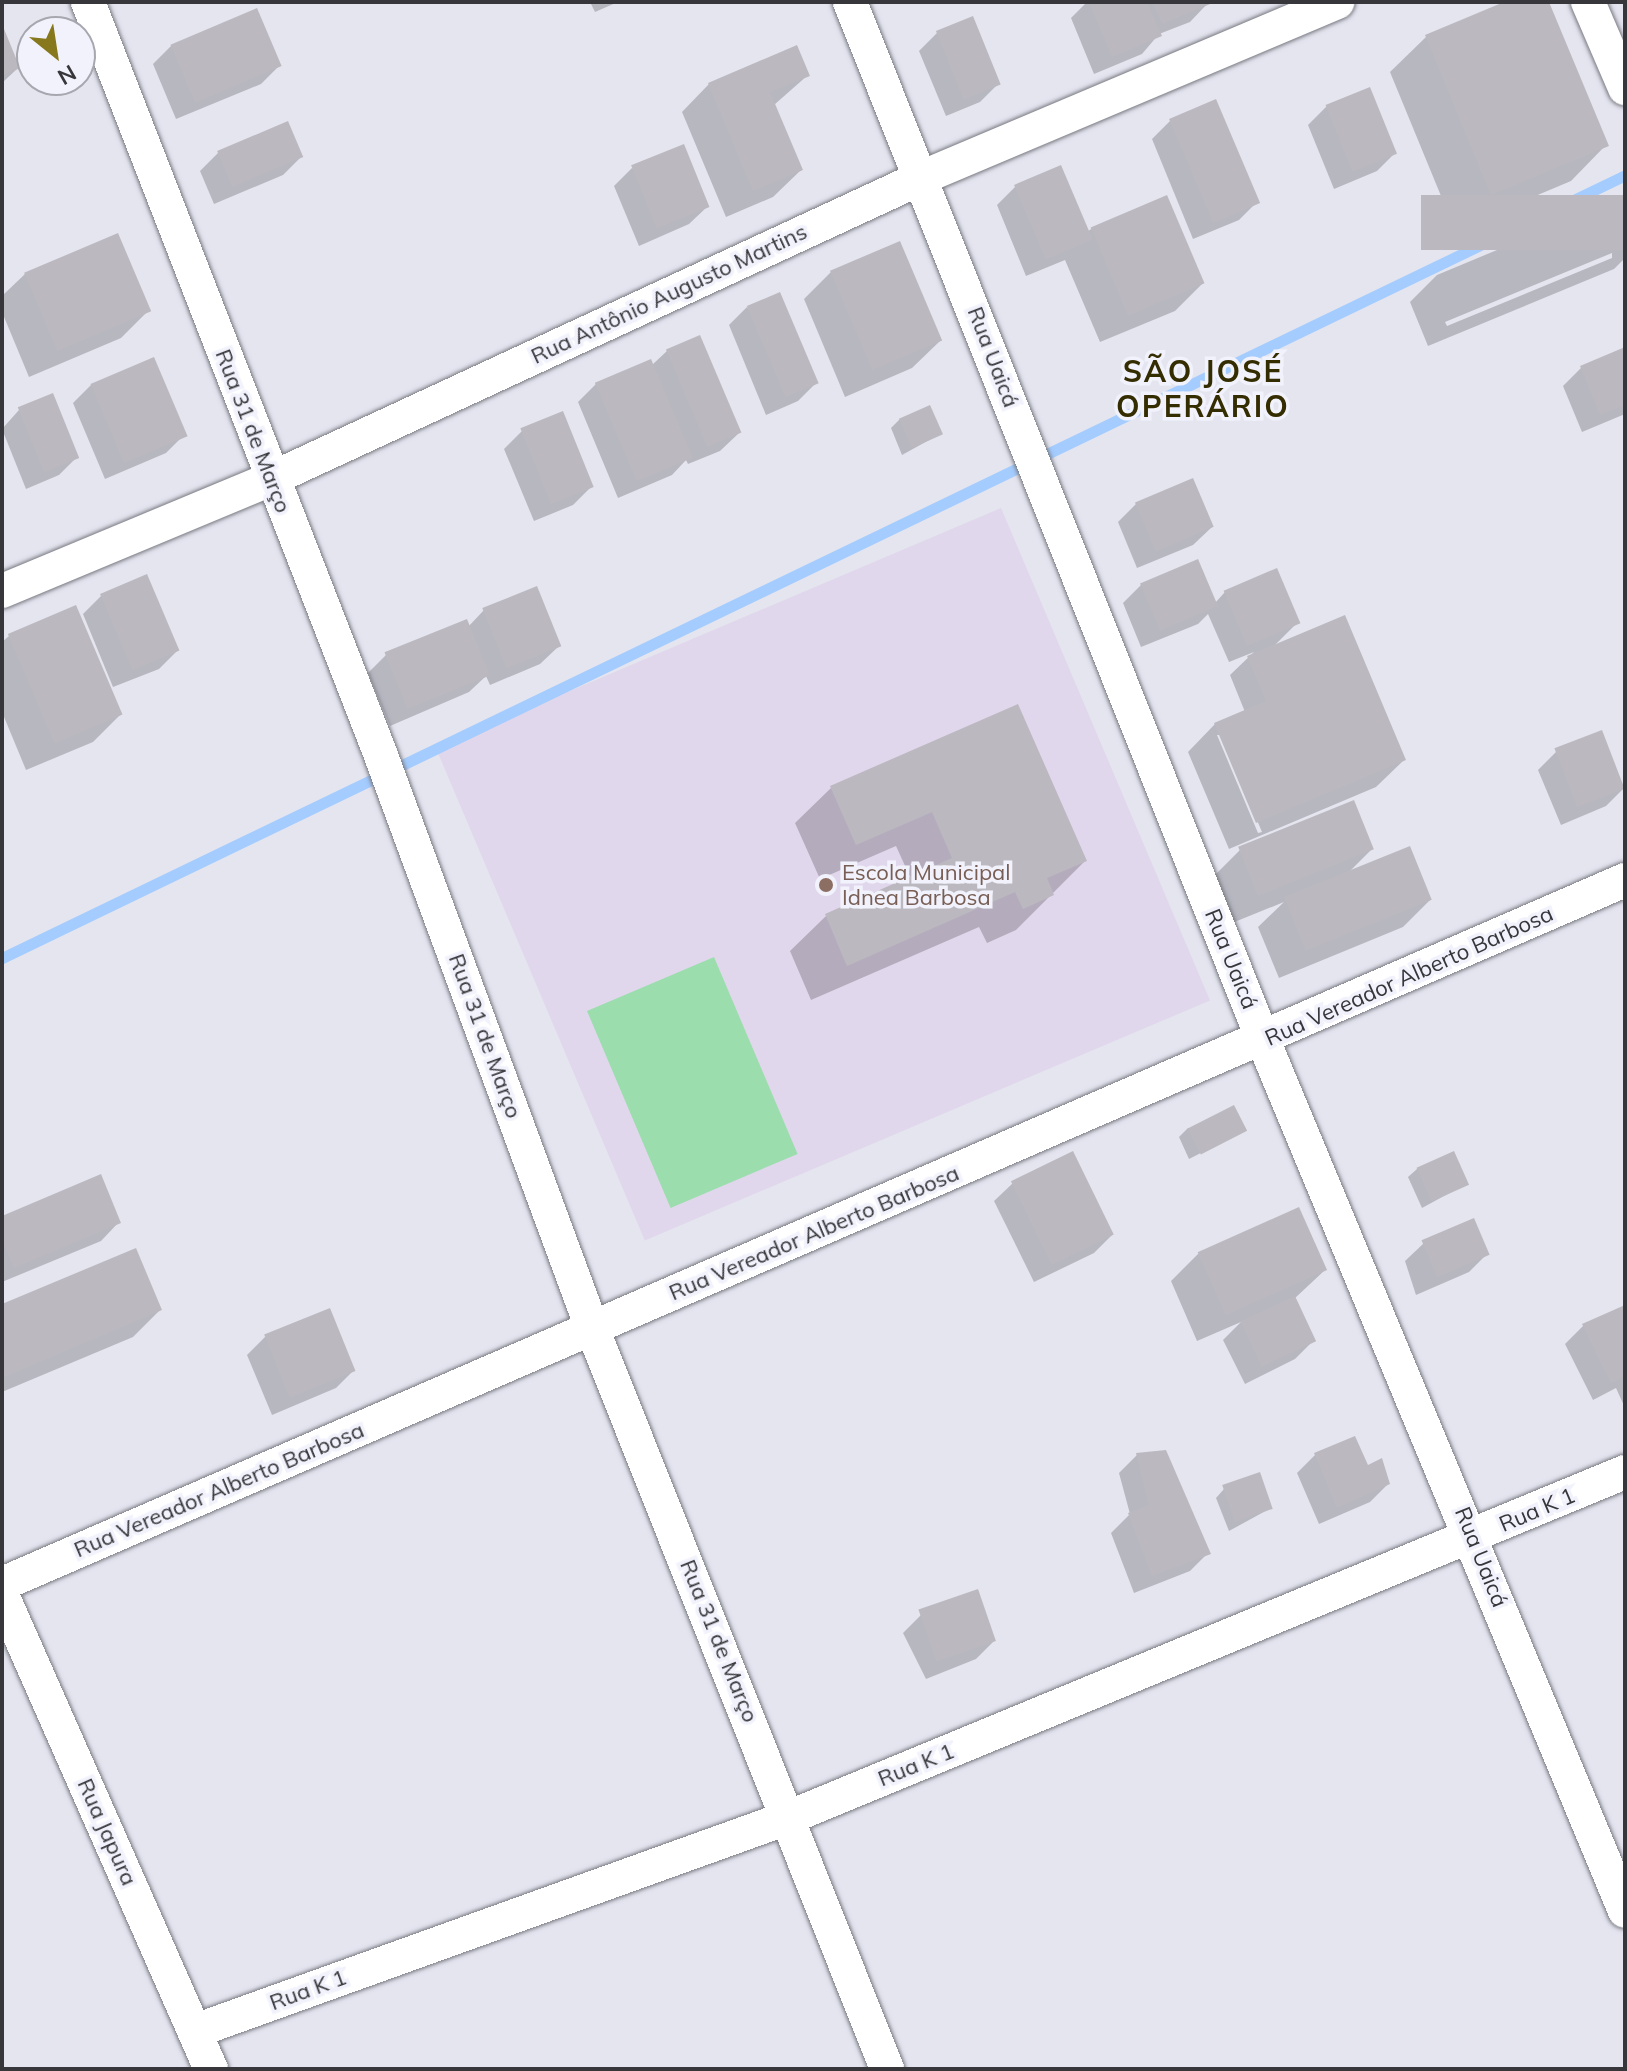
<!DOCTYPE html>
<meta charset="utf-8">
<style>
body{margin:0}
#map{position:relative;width:1627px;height:2071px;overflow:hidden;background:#e4e5ef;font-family:Mulish,sans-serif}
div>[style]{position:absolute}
.education>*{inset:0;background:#e1d7ec;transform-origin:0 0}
.green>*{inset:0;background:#9cddae;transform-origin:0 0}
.shadow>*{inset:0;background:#0003}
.stream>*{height:11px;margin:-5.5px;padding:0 5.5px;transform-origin:5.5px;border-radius:5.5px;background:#a4ccfe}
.building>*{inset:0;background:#bcb8c0;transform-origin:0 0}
.roads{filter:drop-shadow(0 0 2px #787981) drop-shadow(0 0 2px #787981)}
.minor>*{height:34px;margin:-17px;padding:0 17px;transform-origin:17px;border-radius:17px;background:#fff}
.dots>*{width:22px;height:22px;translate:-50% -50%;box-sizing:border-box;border:4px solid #f1f2fc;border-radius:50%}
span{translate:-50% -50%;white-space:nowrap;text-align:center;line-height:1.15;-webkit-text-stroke:7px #f1f2fc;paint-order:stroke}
.street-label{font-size:22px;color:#37373b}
.education-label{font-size:22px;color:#785e54}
.left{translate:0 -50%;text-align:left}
.district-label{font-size:30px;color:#352d02;font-weight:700;letter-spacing:2px}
.frame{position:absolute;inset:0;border:4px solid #37373b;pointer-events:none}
.north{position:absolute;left:16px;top:16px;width:80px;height:80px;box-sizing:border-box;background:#f1f2fc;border:2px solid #a7a7af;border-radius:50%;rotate:150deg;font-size:22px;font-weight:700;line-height:32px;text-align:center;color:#37373b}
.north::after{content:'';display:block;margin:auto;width:28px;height:36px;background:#88781d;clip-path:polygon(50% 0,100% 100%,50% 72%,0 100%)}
</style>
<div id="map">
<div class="education">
<div style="left:1001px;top:508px;width:535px;height:614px;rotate:67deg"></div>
</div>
<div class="green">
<div style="left:714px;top:957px;width:214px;height:138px;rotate:67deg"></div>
</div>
<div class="shadow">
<div style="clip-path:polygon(590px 2px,618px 2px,595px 12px)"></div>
<div style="clip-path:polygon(1087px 2px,1207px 2px,1208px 3px,1190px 22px,1159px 34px,1142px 54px,1094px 74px,1071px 18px)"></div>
<div style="clip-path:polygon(1509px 2px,1547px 2px,1606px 145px,1571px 181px,1455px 230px,1390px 72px,1426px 37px)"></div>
<div style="clip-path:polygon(2px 29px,18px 68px,2px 83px)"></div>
<div style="clip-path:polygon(937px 33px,998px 84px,980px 102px,946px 116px,919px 51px)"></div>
<div style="clip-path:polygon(171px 46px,279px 66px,261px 84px,176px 119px,153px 64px)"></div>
<div style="clip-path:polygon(808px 75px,774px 105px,801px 170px,773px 197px,726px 217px,682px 112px,709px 84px)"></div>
<div style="clip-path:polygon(1369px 89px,1395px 153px,1377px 171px,1334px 189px,1308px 125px,1326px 107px)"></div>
<div style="clip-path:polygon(1170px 121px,1257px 202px,1239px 220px,1193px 239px,1152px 139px)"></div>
<div style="clip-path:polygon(218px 153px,301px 157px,283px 175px,214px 204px,200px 171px)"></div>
<div style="clip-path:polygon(632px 168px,708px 206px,689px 224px,639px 246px,614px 186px)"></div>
<div style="clip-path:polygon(1060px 168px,1087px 232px,1091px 229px,1202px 284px,1175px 311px,1100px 342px,1065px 260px,1026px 276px,997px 205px,1015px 187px)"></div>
<div style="clip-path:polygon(evenodd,1624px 197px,1625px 258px,1614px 269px,1428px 346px,1410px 302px,1437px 275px,1624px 197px,1612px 253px,1612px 258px,1447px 326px,1445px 322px,1612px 253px)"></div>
<div style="clip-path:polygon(831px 272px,940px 341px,912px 368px,845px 397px,804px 299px)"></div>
<div style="clip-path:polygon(25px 274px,148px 311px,121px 338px,29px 377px,2px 312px,2px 296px)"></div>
<div style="clip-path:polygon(747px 307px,816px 383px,798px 401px,766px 415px,729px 325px)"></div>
<div style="clip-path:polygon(1625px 350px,1625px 414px,1582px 432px,1563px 386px,1581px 368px)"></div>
<div style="clip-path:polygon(667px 351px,739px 433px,720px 451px,688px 464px,686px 460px,672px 475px,618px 498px,578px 402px,596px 384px,652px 365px)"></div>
<div style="clip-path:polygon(91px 385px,184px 435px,166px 453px,105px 479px,73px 403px)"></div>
<div style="clip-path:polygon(19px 410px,77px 457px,59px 475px,26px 489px,2px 429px)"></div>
<div style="clip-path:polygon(900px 419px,940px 434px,902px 455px,891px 428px)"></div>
<div style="clip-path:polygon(522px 431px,592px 486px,573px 505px,534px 521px,504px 449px)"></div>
<div style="clip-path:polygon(1136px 504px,1212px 527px,1193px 545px,1137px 568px,1118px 522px)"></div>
<div style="clip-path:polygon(evenodd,1141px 585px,1215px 603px,1225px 592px,1298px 622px,1273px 647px,1404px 760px,1376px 787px,1229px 849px,1188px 752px,1215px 724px,1245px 712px,1230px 675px,1254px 652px,1229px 662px,1208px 614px,1198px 624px,1141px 647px,1123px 603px,1141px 585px,1217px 735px,1221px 735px,1262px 832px,1258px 833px,1217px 735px)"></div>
<div style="clip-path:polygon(101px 596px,177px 651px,159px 669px,113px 687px,83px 614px)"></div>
<div style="clip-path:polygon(484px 610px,559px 646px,540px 664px,490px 685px,486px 676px,469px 692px,390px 726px,368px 673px,386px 655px,468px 627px)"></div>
<div style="clip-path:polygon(9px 636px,120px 715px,93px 742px,26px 770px,2px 712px,2px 642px)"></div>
<div style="clip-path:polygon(1017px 706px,1085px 861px,1016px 930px,987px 943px,979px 927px,811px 1000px,790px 951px,826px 916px,911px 879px,896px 846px,820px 879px,795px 823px,831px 788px)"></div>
<div style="clip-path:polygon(1601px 733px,1624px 788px,1606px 806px,1561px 825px,1538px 770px,1556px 752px)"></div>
<div style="clip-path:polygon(1372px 849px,1347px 874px,1430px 900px,1403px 927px,1279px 978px,1258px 927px,1284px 902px,1232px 923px,1213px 877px,1240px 850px)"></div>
<div style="clip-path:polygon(1188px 1128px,1244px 1131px,1189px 1159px,1179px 1137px)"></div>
<div style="clip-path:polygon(1417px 1169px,1466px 1184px,1422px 1208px,1408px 1177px)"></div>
<div style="clip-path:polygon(1013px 1183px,1112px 1235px,1094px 1253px,1034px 1282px,994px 1201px)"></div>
<div style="clip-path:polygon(2px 1219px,119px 1222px,101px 1241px,2px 1282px)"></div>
<div style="clip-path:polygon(1424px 1243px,1487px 1254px,1469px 1272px,1416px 1295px,1405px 1261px)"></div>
<div style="clip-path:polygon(1198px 1254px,1325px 1270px,1294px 1299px,1313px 1341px,1295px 1359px,1245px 1384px,1223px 1340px,1241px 1322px,1197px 1341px,1171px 1281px)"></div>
<div style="clip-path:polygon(2px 1306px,160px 1310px,133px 1337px,2px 1392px)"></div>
<div style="clip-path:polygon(1625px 1307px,1625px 1408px,1616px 1388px,1593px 1400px,1565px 1344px,1583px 1326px)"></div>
<div style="clip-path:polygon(265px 1337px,354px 1370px,336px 1388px,272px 1415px,247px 1355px)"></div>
<div style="clip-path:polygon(1354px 1438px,1367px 1468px,1388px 1484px,1370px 1502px,1319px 1524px,1297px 1473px,1315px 1455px)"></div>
<div style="clip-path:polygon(1137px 1455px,1208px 1553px,1190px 1571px,1134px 1593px,1111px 1533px,1130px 1514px,1119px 1473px)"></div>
<div style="clip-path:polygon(1224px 1489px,1271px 1508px,1229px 1531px,1216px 1498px)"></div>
<div style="clip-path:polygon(921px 1615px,994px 1641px,976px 1659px,926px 1679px,903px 1633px)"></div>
</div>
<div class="stream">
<div style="left:2px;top:958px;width:1802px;rotate:-25.75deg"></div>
</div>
<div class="building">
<div style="clip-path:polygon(1089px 2px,1147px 2px,1162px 36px,1112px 57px)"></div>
<div style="clip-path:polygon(1153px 2px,1215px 2px,1162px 24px)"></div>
<div style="clip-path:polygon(1504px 2px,1549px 2px,1609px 146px,1491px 195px,1425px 35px)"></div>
<div style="left:257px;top:8px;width:63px;height:94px;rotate:67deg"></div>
<div style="left:973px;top:16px;width:74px;height:40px;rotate:68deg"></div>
<div style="clip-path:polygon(2px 24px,20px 68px,2px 76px)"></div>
<div style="clip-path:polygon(797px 45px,810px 76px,770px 92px,803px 170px,753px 191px,708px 83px)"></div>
<div style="left:1370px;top:87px;width:72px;height:48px;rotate:68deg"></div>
<div style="left:1216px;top:99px;width:113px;height:51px;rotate:67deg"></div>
<div style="left:288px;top:121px;width:39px;height:77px;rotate:67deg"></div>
<div style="left:684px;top:144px;width:68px;height:57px;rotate:68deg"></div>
<div style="left:1061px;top:165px;width:81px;height:51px;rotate:67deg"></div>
<div style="left:1167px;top:195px;width:96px;height:83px;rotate:67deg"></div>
<div style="left:1625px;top:195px;width:55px;height:204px;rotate:90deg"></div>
<div style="left:118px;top:233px;width:85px;height:102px;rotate:67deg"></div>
<div style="left:900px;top:241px;width:108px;height:76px;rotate:67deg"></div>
<div style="left:780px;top:292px;width:99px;height:36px;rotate:67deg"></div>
<div style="left:700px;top:335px;width:106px;height:37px;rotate:67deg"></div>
<div style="clip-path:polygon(1625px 347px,1625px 405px,1600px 415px,1580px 366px)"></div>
<div style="left:154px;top:357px;width:86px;height:69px;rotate:67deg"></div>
<div style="left:651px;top:359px;width:107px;height:61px;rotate:67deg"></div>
<div style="left:53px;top:393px;width:70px;height:38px;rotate:68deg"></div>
<div style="left:930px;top:405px;width:32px;height:34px;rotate:66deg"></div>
<div style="left:563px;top:411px;width:82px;height:46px;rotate:68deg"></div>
<div style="left:1193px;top:478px;width:53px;height:63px;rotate:67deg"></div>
<div style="left:1198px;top:559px;width:51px;height:63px;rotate:67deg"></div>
<div style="left:1277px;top:568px;width:60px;height:58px;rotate:67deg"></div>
<div style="left:147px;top:574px;width:83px;height:51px;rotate:67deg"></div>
<div style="left:537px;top:586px;width:65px;height:59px;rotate:68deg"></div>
<div style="left:76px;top:605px;width:119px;height:74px;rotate:67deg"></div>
<div style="clip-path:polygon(1345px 615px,1406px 760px,1256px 823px,1214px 723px,1266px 701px,1247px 656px)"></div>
<div style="left:467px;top:619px;width:61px;height:89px;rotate:68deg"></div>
<div style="clip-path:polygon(1018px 704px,1087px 861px,1047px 878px,1054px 895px,1023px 909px,1015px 892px,847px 966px,825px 914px,952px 858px,932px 812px,856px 845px,830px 786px)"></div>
<div style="left:1602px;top:730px;width:63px;height:51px;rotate:69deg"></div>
<div style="left:1354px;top:800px;width:53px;height:125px;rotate:68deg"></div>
<div style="left:1410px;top:846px;width:58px;height:136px;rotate:68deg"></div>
<div style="left:1234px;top:1105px;width:29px;height:52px;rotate:63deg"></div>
<div style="left:1073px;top:1151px;width:93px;height:69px;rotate:64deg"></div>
<div style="left:1454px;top:1151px;width:37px;height:41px;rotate:66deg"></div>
<div style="clip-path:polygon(101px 1174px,121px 1223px,14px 1268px,2px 1241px,2px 1216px)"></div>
<div style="left:1299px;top:1207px;width:69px;height:111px;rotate:66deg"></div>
<div style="left:1474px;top:1218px;width:40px;height:57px;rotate:67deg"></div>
<div style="clip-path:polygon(136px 1248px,162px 1310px,2px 1378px,2px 1304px)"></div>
<div style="left:1295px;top:1296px;width:50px;height:60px;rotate:65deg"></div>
<div style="clip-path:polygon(1625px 1305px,1625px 1376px,1611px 1383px,1582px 1324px)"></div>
<div style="left:330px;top:1308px;width:68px;height:71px;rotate:68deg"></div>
<div style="clip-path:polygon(1355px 1436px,1368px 1465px,1382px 1458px,1390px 1484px,1337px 1508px,1314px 1453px)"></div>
<div style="clip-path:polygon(1166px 1450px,1211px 1554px,1152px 1576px,1128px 1513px,1149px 1505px,1136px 1453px)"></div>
<div style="left:1260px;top:1472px;width:39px;height:40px;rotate:71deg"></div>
<div style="left:978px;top:1589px;width:55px;height:63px;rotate:71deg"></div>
</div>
<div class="roads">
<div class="minor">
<div style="left:88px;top:2px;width:806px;rotate:68.75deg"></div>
<div style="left:380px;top:753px;width:613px;rotate:69.76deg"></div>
<div style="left:592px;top:1328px;width:798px;rotate:68.29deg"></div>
<div style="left:850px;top:2px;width:1117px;rotate:68.3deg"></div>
<div style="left:1263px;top:1040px;width:943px;rotate:67.43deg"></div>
<div style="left:1588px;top:2px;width:94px;rotate:66.7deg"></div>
<div style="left:2px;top:591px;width:291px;rotate:-22.6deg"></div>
<div style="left:271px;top:479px;width:719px;rotate:-24.85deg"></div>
<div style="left:923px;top:177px;width:450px;rotate:-22.9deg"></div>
<div style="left:2px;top:1584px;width:1769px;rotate:-23.45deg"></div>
<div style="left:2px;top:1595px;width:518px;rotate:66.21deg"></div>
<div style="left:195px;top:2031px;width:632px;rotate:-19.78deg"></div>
<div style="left:790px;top:1817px;width:903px;rotate:-22.45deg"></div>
</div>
</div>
<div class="dots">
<div style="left:826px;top:885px;background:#8d6e63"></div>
</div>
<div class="street-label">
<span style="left:669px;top:294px;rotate:-25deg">Rua Antônio Augusto Martins</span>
<span style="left:993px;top:357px;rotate:69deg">Rua Uaicá</span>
<span style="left:253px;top:431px;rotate:69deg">Rua 31 de Março</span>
<span style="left:1231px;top:959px;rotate:68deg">Rua Uaicá</span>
<span style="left:1409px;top:976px;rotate:-24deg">Rua Vereador Alberto Barbosa</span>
<span style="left:485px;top:1036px;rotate:70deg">Rua 31 de Março</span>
<span style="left:814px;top:1233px;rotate:-23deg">Rua Vereador Alberto Barbosa</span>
<span style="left:219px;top:1490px;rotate:-23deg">Rua Vereador Alberto Barbosa</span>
<span style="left:1537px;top:1510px;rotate:-23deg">Rua K 1</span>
<span style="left:1481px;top:1557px;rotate:68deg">Rua Uaicá</span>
<span style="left:719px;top:1641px;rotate:68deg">Rua 31 de Março</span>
<span style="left:916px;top:1765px;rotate:-22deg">Rua K 1</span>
<span style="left:107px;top:1832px;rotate:66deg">Rua Japura</span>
<span style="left:308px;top:1990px;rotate:-20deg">Rua K 1</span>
</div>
<div class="education-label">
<span class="left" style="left:842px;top:885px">Escola Municipal<br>Idnea Barbosa</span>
</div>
<div class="district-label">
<span style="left:1203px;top:388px">SÃO JOSÉ<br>OPERÁRIO</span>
</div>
<div class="frame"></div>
<div class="north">N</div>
</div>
